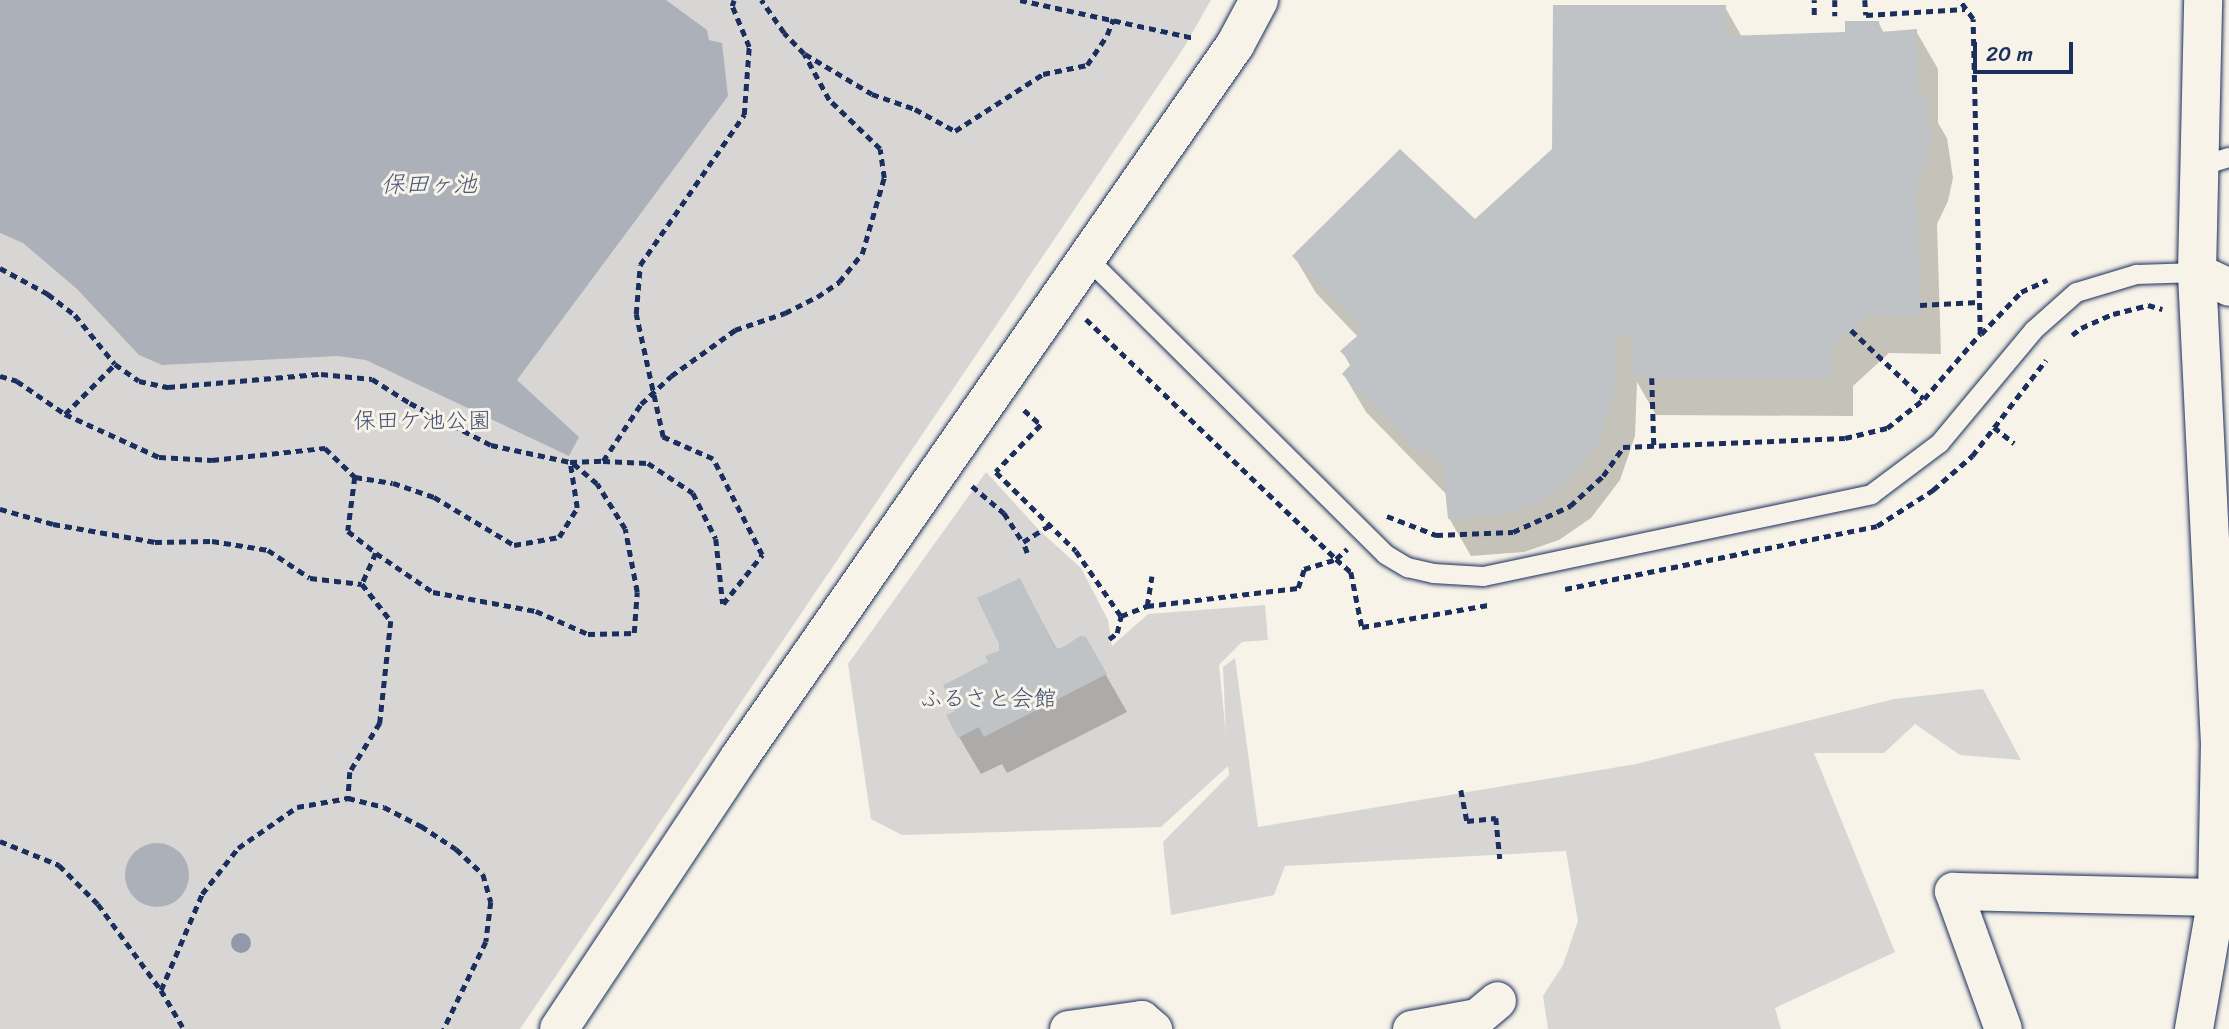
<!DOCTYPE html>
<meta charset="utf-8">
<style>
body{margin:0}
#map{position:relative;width:2229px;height:1029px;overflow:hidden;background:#f7f3e8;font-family:Sriracha,"Klee One",sans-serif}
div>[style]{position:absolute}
.green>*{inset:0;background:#d7d6d4}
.water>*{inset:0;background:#acb0b9}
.round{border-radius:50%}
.shadow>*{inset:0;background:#0003}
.building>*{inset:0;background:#c0c3c5}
.path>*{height:4.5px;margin-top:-2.25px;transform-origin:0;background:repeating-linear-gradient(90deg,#1b2f5e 0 7px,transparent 0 12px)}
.roads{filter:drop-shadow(0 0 2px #1b2f5e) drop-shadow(0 0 2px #1b2f5e)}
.lane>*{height:19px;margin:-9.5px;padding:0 9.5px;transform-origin:9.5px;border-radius:9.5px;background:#f7f3e8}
.street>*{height:37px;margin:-18.5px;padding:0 18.5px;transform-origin:18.5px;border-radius:18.5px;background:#f7f3e8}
.secondary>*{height:38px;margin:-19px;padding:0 19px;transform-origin:19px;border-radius:19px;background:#f7f3e8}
.trees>*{width:20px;height:20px;margin:-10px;border-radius:50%;background:#9399a9}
span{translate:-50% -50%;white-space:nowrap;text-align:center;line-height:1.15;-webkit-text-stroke:6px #f7f3e8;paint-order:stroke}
.park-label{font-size:23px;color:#415076}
.water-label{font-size:24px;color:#465679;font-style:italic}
.scale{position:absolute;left:1973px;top:42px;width:100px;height:32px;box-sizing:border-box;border:4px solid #1b2f5e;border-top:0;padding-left:9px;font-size:21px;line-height:24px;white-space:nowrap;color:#1b2f5e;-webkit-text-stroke:5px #f7f3e8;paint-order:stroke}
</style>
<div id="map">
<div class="green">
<div style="clip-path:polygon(0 0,1211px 0,1183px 49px,520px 1029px,0 1029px)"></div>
<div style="clip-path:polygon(986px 472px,1040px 531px,1081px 568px,1108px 620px,1112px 646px,1148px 614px,1265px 605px,1268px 640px,1242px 642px,1219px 665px,1226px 735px,1223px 667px,1235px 658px,1258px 827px,1636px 764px,1894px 699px,1983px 689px,2021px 760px,1960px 755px,1915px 724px,1884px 753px,1814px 753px,1895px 952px,1775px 1008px,1781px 1029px,1548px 1029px,1543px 996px,1563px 965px,1578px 921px,1566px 851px,1285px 866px,1274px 895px,1171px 915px,1163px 842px,1229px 775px,1228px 766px,1161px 827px,902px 835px,871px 819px,848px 664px)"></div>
</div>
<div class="water">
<div style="clip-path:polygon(0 0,666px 0,707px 30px,709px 40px,722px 43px,728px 96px,517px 380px,579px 437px,569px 456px,366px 360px,338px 356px,162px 365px,139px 355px,77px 289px,23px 243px,0 233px)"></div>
<div class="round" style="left:125px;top:843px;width:64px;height:64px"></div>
</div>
<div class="shadow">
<div style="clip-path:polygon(1725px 7px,1742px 37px,1847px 33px,1878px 22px,1884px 33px,1916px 31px,1938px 69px,1938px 123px,1947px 138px,1953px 178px,1948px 201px,1937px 224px,1941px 354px,1889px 353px,1853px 386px,1853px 416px,1656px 415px,1637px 382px,1635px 436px,1620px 480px,1591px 518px,1559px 540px,1524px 552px,1471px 556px,1449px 518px,1447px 495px,1366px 412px,1344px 375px,1351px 367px,1342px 351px,1358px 337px,1316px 293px,1294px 256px,1475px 221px)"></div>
<div style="clip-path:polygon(1020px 580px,1057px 650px,1085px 638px,1127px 712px,1007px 773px,1002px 764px,981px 774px,959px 737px,957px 712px,1001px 652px)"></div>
</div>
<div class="building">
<div style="clip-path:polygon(1553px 5px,1726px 5px,1726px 36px,1845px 32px,1845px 21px,1879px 21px,1880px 32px,1917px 29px,1918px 90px,1926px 99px,1932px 139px,1927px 163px,1917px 185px,1920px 316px,1867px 315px,1833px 347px,1832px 379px,1633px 378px,1631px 335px,1617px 335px,1614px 397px,1599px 442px,1570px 480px,1537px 503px,1502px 515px,1448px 519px,1443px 468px,1428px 450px,1423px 456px,1342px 374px,1352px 363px,1340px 351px,1364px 330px,1292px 256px,1400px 149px,1475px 219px,1552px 149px)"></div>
<div style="clip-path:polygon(1020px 578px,1055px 648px,1062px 648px,1080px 636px,1086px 637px,1107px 674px,984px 737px,979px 727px,958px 738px,946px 715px,955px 711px,943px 685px,988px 662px,985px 656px,999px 651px,999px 644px,977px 598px)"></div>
</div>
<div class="path">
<div style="left:1020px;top:0;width:179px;rotate:12.3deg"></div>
<div style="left:1835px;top:0;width:16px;rotate:90deg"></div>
<div style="left:1865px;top:0;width:15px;rotate:86deg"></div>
<div style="left:1866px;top:15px;width:99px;rotate:-3.5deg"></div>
<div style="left:1814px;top:15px;width:15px;rotate:-90deg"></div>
<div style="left:805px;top:54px;width:78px;rotate:30.8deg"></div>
<div style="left:872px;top:94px;width:46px;rotate:19.2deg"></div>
<div style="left:915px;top:109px;width:46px;rotate:28.8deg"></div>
<div style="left:955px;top:131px;width:105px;rotate:-32.9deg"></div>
<div style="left:1043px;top:74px;width:45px;rotate:-11.6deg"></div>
<div style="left:1087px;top:65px;width:36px;rotate:-56deg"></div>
<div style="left:1107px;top:35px;width:17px;rotate:-69deg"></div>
<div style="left:0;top:268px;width:55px;rotate:28.4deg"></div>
<div style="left:48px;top:294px;width:34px;rotate:38deg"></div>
<div style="left:75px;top:315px;width:63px;rotate:50.8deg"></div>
<div style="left:115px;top:364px;width:29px;rotate:35deg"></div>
<div style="left:139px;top:381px;width:30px;rotate:12deg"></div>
<div style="left:168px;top:387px;width:154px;rotate:-4.9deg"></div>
<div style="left:321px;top:374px;width:51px;rotate:5.6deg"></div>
<div style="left:372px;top:379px;width:45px;rotate:32.3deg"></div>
<div style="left:410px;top:403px;width:91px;rotate:27.4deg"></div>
<div style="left:491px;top:445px;width:81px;rotate:12.1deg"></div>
<div style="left:570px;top:462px;width:33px;rotate:-2deg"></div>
<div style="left:603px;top:461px;width:69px;rotate:-56.3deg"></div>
<div style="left:641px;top:404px;width:41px;rotate:-43deg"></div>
<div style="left:671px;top:376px;width:79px;rotate:-35.7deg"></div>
<div style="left:735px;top:330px;width:53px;rotate:-18.8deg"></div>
<div style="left:785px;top:313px;width:36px;rotate:-27deg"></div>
<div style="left:817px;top:297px;width:27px;rotate:-34deg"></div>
<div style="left:839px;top:282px;width:36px;rotate:-51deg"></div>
<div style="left:862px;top:254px;width:79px;rotate:-73.9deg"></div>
<div style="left:884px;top:178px;width:29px;rotate:-98deg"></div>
<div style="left:880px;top:149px;width:71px;rotate:-136.1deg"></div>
<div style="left:829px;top:100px;width:52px;rotate:-118.5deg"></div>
<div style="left:804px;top:54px;width:29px;rotate:-134deg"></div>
<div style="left:784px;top:33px;width:40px;rotate:-124.9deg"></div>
<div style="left:1920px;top:305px;width:58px;rotate:-3deg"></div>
<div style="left:1086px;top:319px;width:347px;rotate:43.8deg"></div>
<div style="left:1336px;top:559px;width:15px;rotate:-42deg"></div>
<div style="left:1851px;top:330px;width:100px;rotate:43.4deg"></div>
<div style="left:1924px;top:399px;width:86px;rotate:-49.3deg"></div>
<div style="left:1980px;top:334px;width:315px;rotate:-91.3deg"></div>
<div style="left:1973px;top:19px;width:24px;rotate:-126deg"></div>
<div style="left:1981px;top:334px;width:58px;rotate:-46.4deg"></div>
<div style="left:2021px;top:292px;width:29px;rotate:-25deg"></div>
<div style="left:2072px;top:335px;width:11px;rotate:-38deg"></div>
<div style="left:2081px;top:328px;width:35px;rotate:-24deg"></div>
<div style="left:2113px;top:314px;width:36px;rotate:-14deg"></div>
<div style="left:2148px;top:305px;width:15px;rotate:16deg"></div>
<div style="left:0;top:376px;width:18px;rotate:16deg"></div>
<div style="left:17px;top:381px;width:58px;rotate:34.5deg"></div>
<div style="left:65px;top:414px;width:103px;rotate:24.6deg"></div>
<div style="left:159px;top:457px;width:53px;rotate:3.2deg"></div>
<div style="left:212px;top:460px;width:114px;rotate:-6.1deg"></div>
<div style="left:325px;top:448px;width:42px;rotate:44deg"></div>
<div style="left:355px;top:477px;width:38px;rotate:9deg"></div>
<div style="left:393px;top:483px;width:43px;rotate:18.9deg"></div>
<div style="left:434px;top:497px;width:93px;rotate:31deg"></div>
<div style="left:514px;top:545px;width:46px;rotate:-10.1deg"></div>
<div style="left:559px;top:537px;width:34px;rotate:-58deg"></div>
<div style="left:577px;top:508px;width:47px;rotate:-98.7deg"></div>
<div style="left:1652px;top:378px;width:68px;rotate:88.3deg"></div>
<div style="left:1024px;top:410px;width:23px;rotate:41deg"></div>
<div style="left:1041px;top:425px;width:65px;rotate:133.8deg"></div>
<div style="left:996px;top:472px;width:112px;rotate:44.6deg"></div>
<div style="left:1076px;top:551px;width:79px;rotate:55.3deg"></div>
<div style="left:1121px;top:616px;width:28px;rotate:-21deg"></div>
<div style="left:1147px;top:606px;width:152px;rotate:-6.8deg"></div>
<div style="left:1298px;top:588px;width:20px;rotate:-72deg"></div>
<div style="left:1304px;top:569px;width:34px;rotate:-17deg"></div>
<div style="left:1336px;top:559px;width:20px;rotate:41deg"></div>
<div style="left:1351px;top:572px;width:56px;rotate:78.7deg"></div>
<div style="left:1362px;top:627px;width:128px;rotate:-9.9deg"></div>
<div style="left:65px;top:414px;width:71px;rotate:-45deg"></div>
<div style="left:1994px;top:427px;width:26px;rotate:39deg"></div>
<div style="left:603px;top:461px;width:45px;rotate:2.5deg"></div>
<div style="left:648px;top:463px;width:54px;rotate:33.7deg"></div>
<div style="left:693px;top:493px;width:51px;rotate:63.4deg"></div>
<div style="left:716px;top:539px;width:65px;rotate:83.9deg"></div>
<div style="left:723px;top:604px;width:63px;rotate:-51.5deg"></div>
<div style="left:762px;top:555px;width:108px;rotate:-117deg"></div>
<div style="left:713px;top:459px;width:55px;rotate:-156.3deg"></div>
<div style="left:663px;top:437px;width:126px;rotate:-102.4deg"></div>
<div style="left:636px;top:314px;width:49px;rotate:-85.3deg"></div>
<div style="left:640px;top:265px;width:183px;rotate:-55.3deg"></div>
<div style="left:744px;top:115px;width:68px;rotate:-85.8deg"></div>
<div style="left:749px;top:47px;width:44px;rotate:-112.5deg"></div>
<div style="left:732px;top:6px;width:6px;rotate:-72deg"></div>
<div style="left:355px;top:477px;width:54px;rotate:97.4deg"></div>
<div style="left:348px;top:531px;width:36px;rotate:38deg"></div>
<div style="left:376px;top:553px;width:34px;rotate:114deg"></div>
<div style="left:972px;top:486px;width:42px;rotate:40.2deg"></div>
<div style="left:1004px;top:513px;width:35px;rotate:57deg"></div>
<div style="left:0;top:509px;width:55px;rotate:15.8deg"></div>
<div style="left:53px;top:524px;width:104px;rotate:10deg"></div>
<div style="left:155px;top:542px;width:57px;rotate:-1deg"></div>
<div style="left:212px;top:541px;width:57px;rotate:9.1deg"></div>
<div style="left:268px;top:550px;width:50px;rotate:33.7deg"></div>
<div style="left:310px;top:578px;width:52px;rotate:6.6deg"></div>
<div style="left:362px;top:584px;width:47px;rotate:51.9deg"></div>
<div style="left:391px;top:621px;width:103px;rotate:96.2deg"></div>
<div style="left:380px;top:723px;width:57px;rotate:121.5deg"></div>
<div style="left:350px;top:772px;width:26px;rotate:94deg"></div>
<div style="left:1387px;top:516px;width:53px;rotate:21.2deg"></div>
<div style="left:1436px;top:535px;width:77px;rotate:-2.2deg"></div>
<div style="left:1513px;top:532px;width:63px;rotate:-24.5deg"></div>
<div style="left:1570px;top:506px;width:45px;rotate:-42.3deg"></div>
<div style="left:1603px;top:476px;width:35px;rotate:-55deg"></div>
<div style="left:1623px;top:447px;width:222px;rotate:-2.3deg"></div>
<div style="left:1845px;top:438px;width:43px;rotate:-13.4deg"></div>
<div style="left:1887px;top:428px;width:47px;rotate:-38.1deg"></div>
<div style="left:376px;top:553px;width:69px;rotate:34.4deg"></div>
<div style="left:433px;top:592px;width:105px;rotate:10.5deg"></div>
<div style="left:536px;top:611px;width:57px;rotate:23.9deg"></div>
<div style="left:588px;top:634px;width:46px;rotate:-1.2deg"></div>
<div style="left:634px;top:633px;width:41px;rotate:-85.8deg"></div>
<div style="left:637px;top:592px;width:64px;rotate:-100.8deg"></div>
<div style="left:625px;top:529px;width:53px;rotate:-121.9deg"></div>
<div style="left:597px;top:484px;width:34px;rotate:-140deg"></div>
<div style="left:1027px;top:553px;width:12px;rotate:-110deg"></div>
<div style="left:1023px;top:542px;width:32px;rotate:-32deg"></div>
<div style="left:1565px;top:589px;width:318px;rotate:-11.4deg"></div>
<div style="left:1877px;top:526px;width:67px;rotate:-32.7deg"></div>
<div style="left:1933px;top:490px;width:52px;rotate:-41.1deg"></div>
<div style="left:1972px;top:456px;width:121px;rotate:-52.4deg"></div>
<div style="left:1147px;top:606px;width:30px;rotate:-81deg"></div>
<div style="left:1109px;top:639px;width:10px;rotate:-37deg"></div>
<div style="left:1117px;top:633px;width:17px;rotate:-77deg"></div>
<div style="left:1461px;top:790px;width:32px;rotate:79deg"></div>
<div style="left:1467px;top:821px;width:29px;rotate:-6deg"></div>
<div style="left:1496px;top:818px;width:41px;rotate:84.4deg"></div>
<div style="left:0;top:841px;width:64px;rotate:22.1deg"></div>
<div style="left:59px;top:865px;width:55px;rotate:45deg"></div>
<div style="left:98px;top:904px;width:107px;rotate:53.8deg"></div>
<div style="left:161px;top:990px;width:45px;rotate:59.5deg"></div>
<div style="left:161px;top:990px;width:104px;rotate:-66.9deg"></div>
<div style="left:202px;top:894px;width:58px;rotate:-52deg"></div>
<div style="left:238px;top:848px;width:72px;rotate:-34.8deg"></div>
<div style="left:297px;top:807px;width:52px;rotate:-10deg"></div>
<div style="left:348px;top:798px;width:37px;rotate:14deg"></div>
<div style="left:384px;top:807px;width:42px;rotate:27.2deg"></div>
<div style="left:421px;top:826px;width:42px;rotate:33.3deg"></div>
<div style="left:456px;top:849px;width:37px;rotate:43deg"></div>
<div style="left:483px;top:874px;width:29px;rotate:74deg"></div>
<div style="left:491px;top:902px;width:40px;rotate:97.1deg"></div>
<div style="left:486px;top:942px;width:97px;rotate:115.8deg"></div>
</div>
<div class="roads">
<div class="lane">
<div style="left:2199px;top:166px;width:31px;rotate:-17deg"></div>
<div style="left:1089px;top:260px;width:417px;rotate:44.8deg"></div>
<div style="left:1385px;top:554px;width:26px;rotate:31deg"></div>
<div style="left:1407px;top:567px;width:27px;rotate:13deg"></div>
<div style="left:1433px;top:573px;width:50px;rotate:3.4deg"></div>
<div style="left:1483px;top:576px;width:397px;rotate:-11.9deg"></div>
<div style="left:1871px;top:494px;width:85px;rotate:-36.9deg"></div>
<div style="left:1939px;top:443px;width:147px;rotate:-50.2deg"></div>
<div style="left:2033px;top:330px;width:57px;rotate:-41.5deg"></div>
<div style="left:2076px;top:292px;width:63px;rotate:-16.7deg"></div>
<div style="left:2136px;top:274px;width:61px;rotate:-1.9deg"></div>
</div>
<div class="street">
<div style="left:2197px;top:272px;width:35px;rotate:25deg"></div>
<div style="left:1068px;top:1029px;width:74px;rotate:-7.8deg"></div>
<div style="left:1141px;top:1019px;width:16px;rotate:40deg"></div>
<div style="left:1411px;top:1029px;width:67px;rotate:-10.3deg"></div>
<div style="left:1477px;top:1017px;width:26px;rotate:-40deg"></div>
<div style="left:2003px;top:1029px;width:147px;rotate:-109.9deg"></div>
<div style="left:1953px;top:891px;width:264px;rotate:1.3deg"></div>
</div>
<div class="secondary">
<div style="left:559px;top:1029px;width:325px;rotate:-56.4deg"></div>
<div style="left:739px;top:758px;width:869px;rotate:-55.18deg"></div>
<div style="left:1235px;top:45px;width:51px;rotate:-61.9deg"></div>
<div style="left:2194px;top:1029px;width:134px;rotate:-80.1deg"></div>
<div style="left:2217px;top:897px;width:153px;rotate:-88.9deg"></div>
<div style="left:2220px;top:744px;width:473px;rotate:-92.8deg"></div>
<div style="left:2197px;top:272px;width:272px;rotate:-88.7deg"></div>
</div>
</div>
<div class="trees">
<div style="left:241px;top:943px"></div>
</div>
<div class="park-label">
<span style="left:422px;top:421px">保田ケ池公園</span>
<span style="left:988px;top:699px">ふるさと会館</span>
</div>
<div class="water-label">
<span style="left:429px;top:185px">保田ヶ池</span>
</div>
<div class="scale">20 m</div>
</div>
